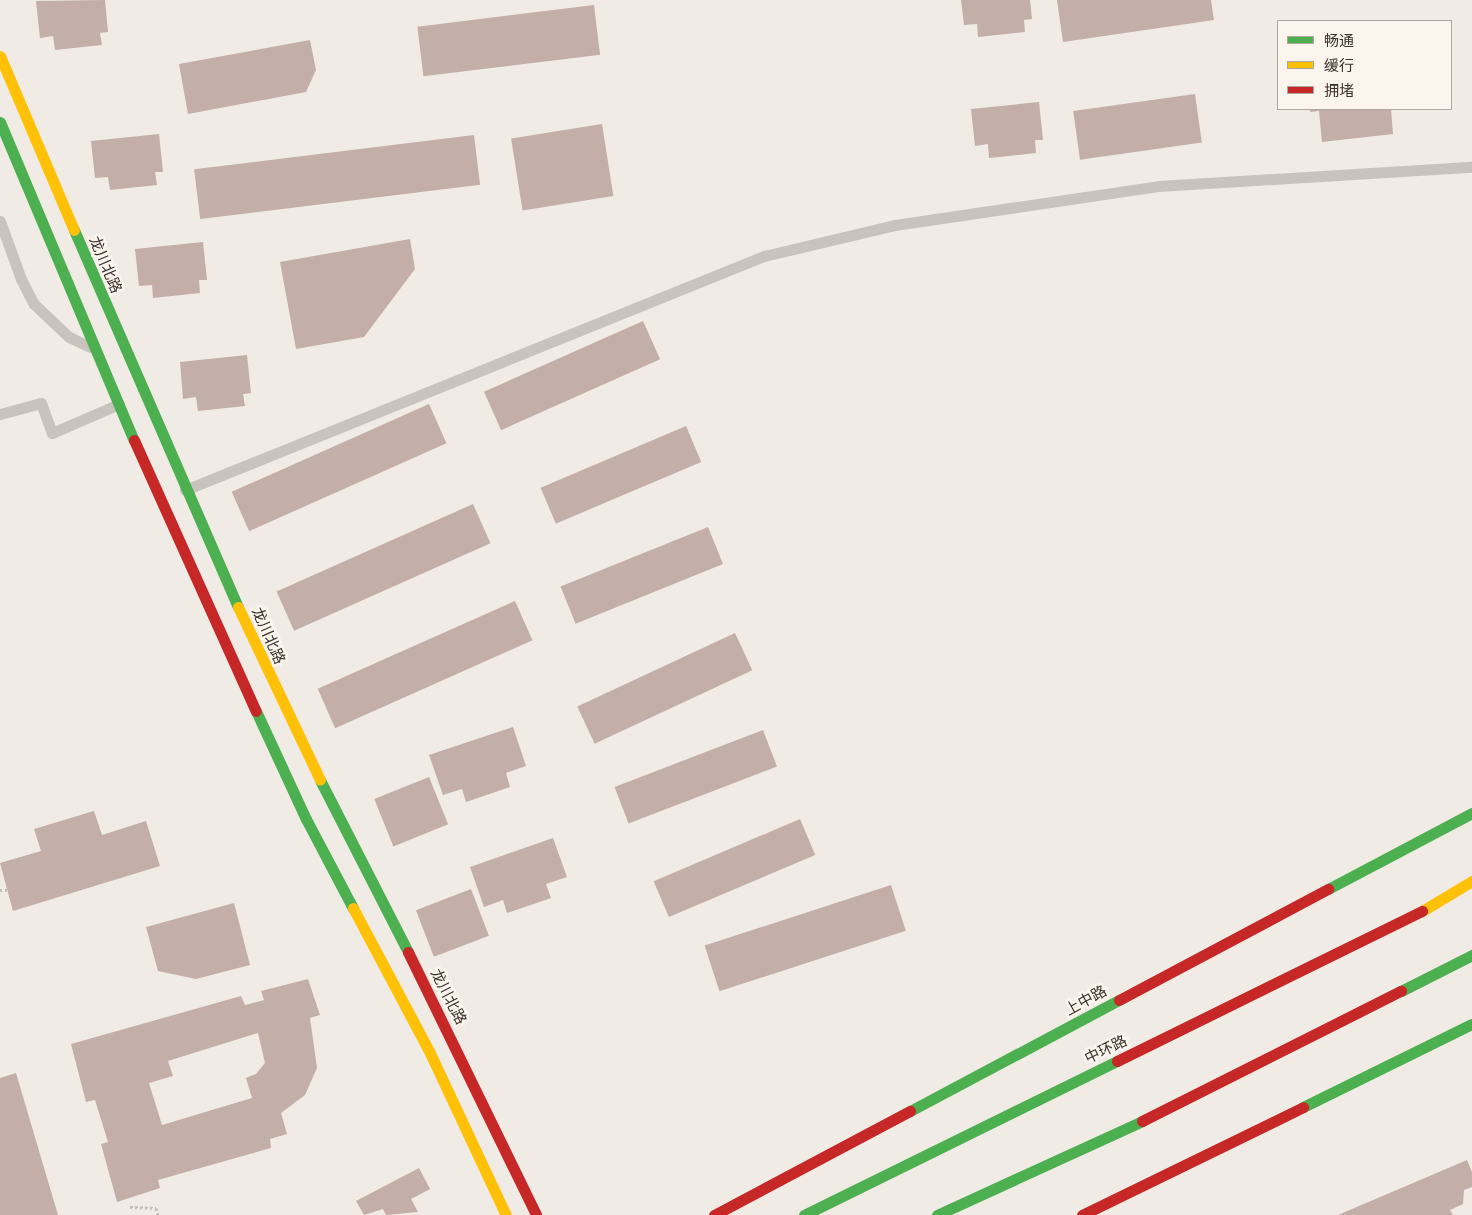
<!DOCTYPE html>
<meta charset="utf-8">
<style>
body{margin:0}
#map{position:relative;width:1472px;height:1215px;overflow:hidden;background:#f0ebe5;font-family:"Roboto Condensed","Noto Sans SC",sans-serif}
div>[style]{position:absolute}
.building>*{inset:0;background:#c3afa7;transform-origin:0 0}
.path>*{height:3px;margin-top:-1.5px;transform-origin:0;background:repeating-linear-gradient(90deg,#c2bbb6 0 2.5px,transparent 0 5px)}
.lane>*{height:11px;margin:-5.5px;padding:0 5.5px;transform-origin:5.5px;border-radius:5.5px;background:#c9c3be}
.fast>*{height:11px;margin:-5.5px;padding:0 5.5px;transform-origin:5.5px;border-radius:5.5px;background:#4caf50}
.slow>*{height:11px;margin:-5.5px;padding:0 5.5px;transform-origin:5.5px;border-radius:5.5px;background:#ffc107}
.jam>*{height:11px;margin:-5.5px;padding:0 5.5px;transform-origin:5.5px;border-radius:5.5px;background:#c62828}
.fast-bridge>*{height:11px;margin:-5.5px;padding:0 5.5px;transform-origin:5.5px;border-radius:5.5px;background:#4caf50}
.jam-bridge>*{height:11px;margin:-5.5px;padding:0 5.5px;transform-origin:5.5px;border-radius:5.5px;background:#c62828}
span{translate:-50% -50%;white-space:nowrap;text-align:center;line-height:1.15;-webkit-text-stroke:5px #fbf5ee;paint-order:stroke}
.street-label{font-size:15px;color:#3b302b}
.legend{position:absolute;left:1277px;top:20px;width:175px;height:90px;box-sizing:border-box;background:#fbf5ee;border:1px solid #aea6a0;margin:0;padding:6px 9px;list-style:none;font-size:15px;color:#3b302b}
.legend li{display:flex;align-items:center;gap:10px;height:25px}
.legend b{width:25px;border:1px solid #aea6a0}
</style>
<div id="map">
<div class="building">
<div style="clip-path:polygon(105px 0,108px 32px,100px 33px,102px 45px,55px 50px,53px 36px,40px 38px,36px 1px)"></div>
<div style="clip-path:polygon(961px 0,1030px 0,1032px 19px,1024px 20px,1025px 32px,978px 37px,977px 24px,964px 25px)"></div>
<div style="clip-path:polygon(1057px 0,1211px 0,1214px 20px,1063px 42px)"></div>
<div style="left:594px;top:5px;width:50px;height:178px;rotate:83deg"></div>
<div style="clip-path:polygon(310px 40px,316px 70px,306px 92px,188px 114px,179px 64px)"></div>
<div style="left:1195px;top:94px;width:49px;height:123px;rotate:82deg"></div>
<div style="clip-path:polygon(1039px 102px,1043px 140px,1035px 140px,1036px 153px,989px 158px,988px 144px,975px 146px,971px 109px)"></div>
<div style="clip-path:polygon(1310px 109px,1391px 109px,1393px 134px,1322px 142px,1319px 111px,1310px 112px)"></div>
<div style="left:602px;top:124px;width:73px;height:92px;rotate:81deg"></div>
<div style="clip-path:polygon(159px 134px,163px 172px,155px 172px,157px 185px,110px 190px,108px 177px,95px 178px,91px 141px)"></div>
<div style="left:474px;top:135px;width:50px;height:282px;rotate:83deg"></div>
<div style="clip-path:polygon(410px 239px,415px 269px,364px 337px,296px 349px,280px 262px)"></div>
<div style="clip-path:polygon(203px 242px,207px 280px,199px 280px,200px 293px,153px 298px,152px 285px,139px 286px,135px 249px)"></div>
<div style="left:643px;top:321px;width:42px;height:174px;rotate:66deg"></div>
<div style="clip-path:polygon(247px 355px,251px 393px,243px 394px,245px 406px,198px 411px,196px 397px,183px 399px,180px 362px)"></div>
<div style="left:429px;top:404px;width:43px;height:216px;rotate:66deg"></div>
<div style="left:686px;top:426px;width:39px;height:158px;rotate:67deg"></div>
<div style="left:473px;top:504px;width:43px;height:215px;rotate:66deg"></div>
<div style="left:708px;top:527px;width:40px;height:159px;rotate:68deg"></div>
<div style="left:515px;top:601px;width:43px;height:216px;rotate:66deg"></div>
<div style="left:735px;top:633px;width:41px;height:174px;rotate:65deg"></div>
<div style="clip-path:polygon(513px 727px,526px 766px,506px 773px,510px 787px,466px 802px,462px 789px,443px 795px,429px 755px)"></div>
<div style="left:763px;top:730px;width:39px;height:159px;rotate:69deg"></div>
<div style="left:429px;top:777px;width:51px;height:59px;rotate:68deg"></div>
<div style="clip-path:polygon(94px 811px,102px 835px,146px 821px,160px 866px,13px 911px,0 863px,41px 851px,34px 829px)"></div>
<div style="left:800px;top:819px;width:39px;height:159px;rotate:67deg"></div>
<div style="clip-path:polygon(553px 838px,567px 877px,546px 884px,551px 898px,507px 913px,503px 900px,484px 907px,470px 867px)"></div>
<div style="left:891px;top:885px;width:48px;height:196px;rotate:72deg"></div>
<div style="left:471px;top:889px;width:50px;height:59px;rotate:69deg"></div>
<div style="clip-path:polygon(234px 903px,250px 965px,196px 979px,158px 971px,146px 927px)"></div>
<div style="clip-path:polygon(evenodd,308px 979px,320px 1015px,310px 1018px,317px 1068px,305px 1095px,281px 1113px,287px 1134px,270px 1139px,271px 1148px,158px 1180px,160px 1188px,117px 1202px,101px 1144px,108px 1142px,95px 1100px,86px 1102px,71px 1044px,241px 996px,245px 1005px,264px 1000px,261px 991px,308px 979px,258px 1033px,265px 1063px,256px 1074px,246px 1078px,252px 1098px,162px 1125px,149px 1083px,173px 1076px,168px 1061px,258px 1033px)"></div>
<div style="clip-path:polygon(16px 1073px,58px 1215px,0 1215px,0 1078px)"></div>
<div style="clip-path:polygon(1467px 1160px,1472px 1172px,1472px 1187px,1464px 1190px,1463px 1204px,1450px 1210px,1453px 1215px,1338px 1215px)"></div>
<div style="clip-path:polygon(419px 1168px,430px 1189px,411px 1199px,418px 1212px,386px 1215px,383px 1209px,364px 1215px,356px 1201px)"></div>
</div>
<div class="path">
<div style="left:0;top:890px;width:7px"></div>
<div style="left:130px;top:1207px;width:26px;rotate:2deg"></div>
<div style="left:156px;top:1208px;width:7px;rotate:74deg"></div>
</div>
<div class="lane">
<div style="left:0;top:221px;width:62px;rotate:70.1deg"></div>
<div style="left:21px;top:279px;width:28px;rotate:63deg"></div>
<div style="left:34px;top:304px;width:48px;rotate:43.3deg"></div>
<div style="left:69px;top:337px;width:23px;rotate:25deg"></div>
<div style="left:0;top:414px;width:42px;rotate:-15deg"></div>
<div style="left:41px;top:403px;width:32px;rotate:70deg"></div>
<div style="left:52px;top:433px;width:73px;rotate:-23.4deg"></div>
<div style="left:185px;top:490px;width:624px;rotate:-22.01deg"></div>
<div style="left:764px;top:256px;width:135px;rotate:-13.3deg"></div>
<div style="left:895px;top:225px;width:266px;rotate:-8.4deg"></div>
<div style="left:1158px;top:186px;width:315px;rotate:-3.5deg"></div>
</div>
<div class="fast">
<div style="left:0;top:122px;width:345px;rotate:67.2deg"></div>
<div style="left:74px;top:230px;width:411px;rotate:66.5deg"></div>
<div style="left:256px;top:711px;width:119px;rotate:65.2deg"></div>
<div style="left:306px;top:819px;width:101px;rotate:62.2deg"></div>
<div style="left:320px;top:780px;width:193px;rotate:62.9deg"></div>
<div style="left:1328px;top:889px;width:163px;rotate:-27.8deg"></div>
<div style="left:1303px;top:1107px;width:188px;rotate:-26.2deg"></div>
<div style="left:910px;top:1111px;width:237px;rotate:-28deg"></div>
</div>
<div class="slow">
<div style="left:0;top:56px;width:189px;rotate:67deg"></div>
<div style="left:238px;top:607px;width:191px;rotate:64.6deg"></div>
<div style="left:353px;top:908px;width:164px;rotate:62deg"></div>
<div style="left:430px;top:1053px;width:179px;rotate:64.9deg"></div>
<div style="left:1422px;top:911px;width:58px;rotate:-31deg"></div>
</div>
<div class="jam">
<div style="left:134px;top:440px;width:297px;rotate:65.8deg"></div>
<div style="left:408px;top:952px;width:292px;rotate:64deg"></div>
<div style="left:1119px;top:1000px;width:237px;rotate:-28deg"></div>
<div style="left:714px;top:1215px;width:222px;rotate:-28deg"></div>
<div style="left:1082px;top:1215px;width:246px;rotate:-26deg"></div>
</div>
<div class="fast-bridge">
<div style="left:1401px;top:991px;width:80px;rotate:-26.9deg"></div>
<div style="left:804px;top:1215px;width:349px;rotate:-26.2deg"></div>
<div style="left:937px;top:1215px;width:226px;rotate:-24.6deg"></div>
</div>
<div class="jam-bridge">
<div style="left:1117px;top:1061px;width:340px;rotate:-26.2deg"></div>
<div style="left:1142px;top:1121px;width:290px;rotate:-26.7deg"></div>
</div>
<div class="street-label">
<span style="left:105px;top:265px;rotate:67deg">龙川北路</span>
<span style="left:268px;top:636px;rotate:66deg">龙川北路</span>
<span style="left:448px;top:997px;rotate:63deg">龙川北路</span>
<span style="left:1086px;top:1001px;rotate:-29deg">上中路</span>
<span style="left:1106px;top:1050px;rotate:-26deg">中环路</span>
</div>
<ul class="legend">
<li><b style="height:6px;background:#4caf50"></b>畅通</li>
<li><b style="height:6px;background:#ffc107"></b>缓行</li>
<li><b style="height:6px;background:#c62828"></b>拥堵</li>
</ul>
</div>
